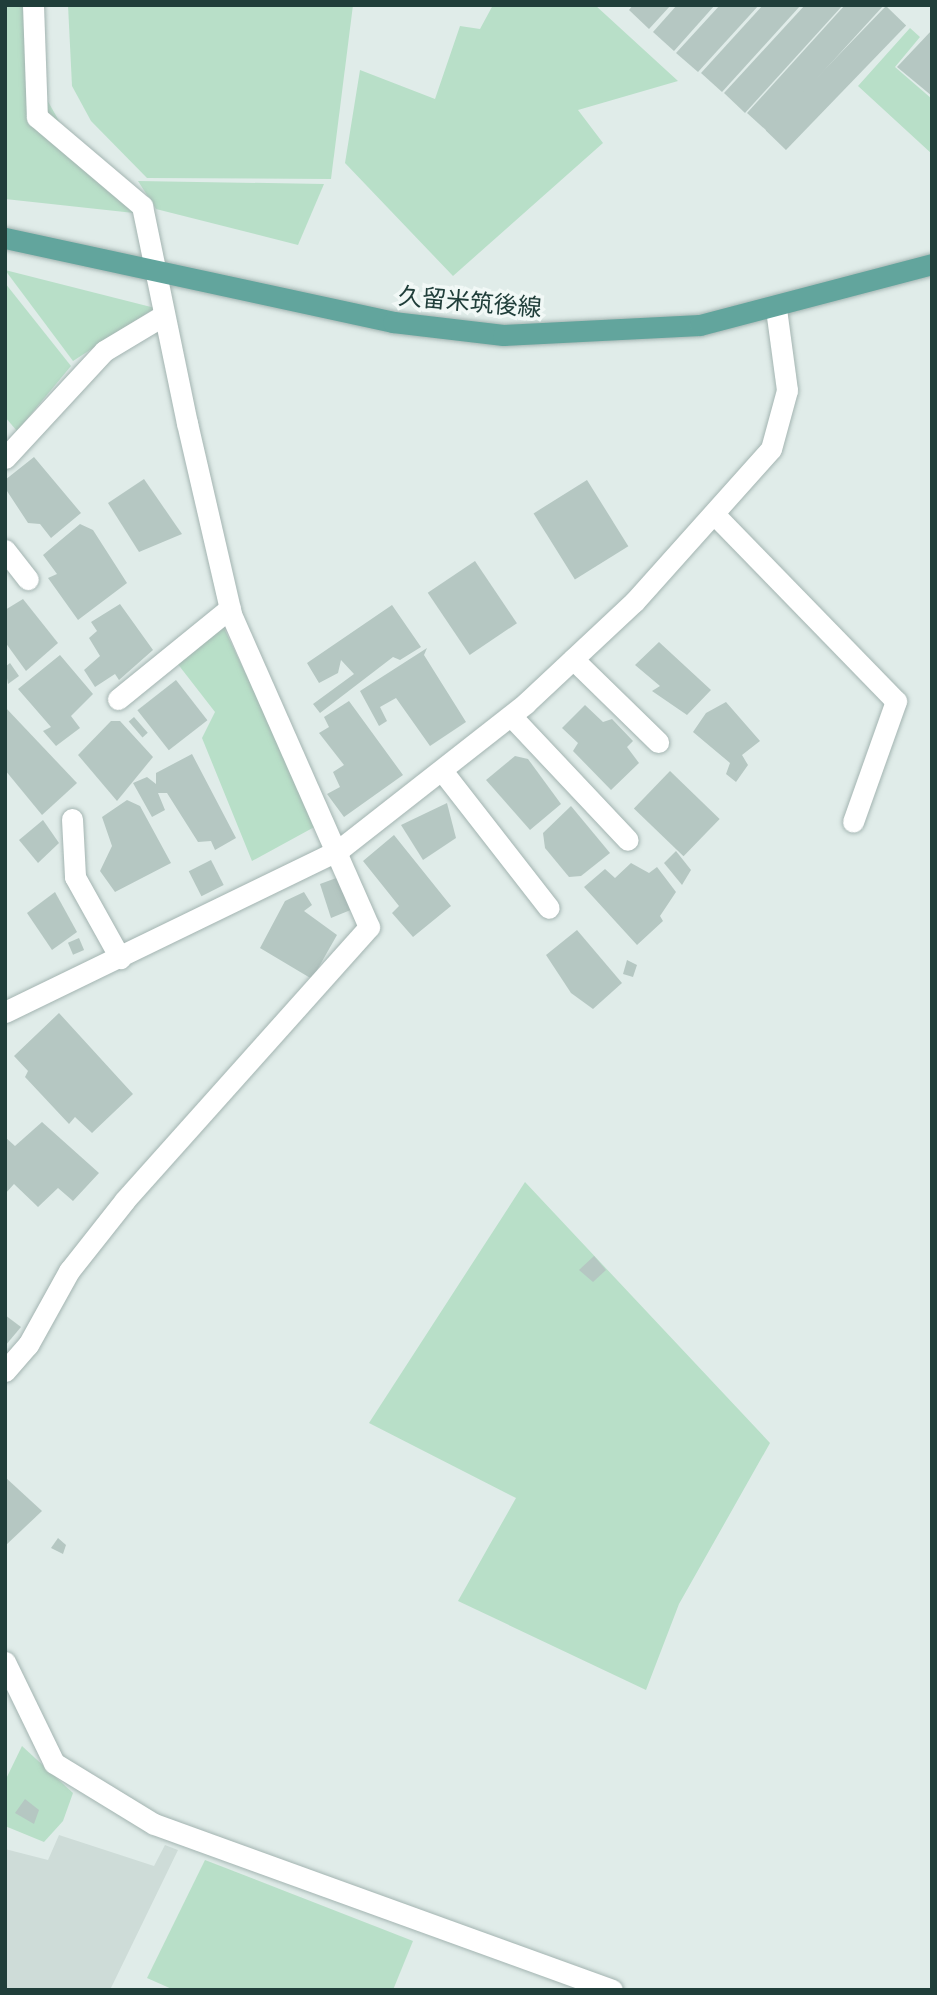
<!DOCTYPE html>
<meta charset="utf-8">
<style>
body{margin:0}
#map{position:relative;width:937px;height:1995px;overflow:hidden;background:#e0ece9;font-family:"Open Sans","Noto Sans JP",sans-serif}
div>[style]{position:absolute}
.built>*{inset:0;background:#cedcd8}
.green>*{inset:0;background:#b8dfc8}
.building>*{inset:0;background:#b5c7c2;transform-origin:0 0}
.roads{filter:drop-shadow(0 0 2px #a3b4b1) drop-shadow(0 0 2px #a3b4b1)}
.lane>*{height:21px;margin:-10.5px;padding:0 10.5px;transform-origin:10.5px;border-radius:10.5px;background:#fff}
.street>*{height:21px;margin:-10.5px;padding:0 10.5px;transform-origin:10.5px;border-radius:10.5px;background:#fff}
.primary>*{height:21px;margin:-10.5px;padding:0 10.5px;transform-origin:10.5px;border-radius:10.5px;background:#62a59d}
span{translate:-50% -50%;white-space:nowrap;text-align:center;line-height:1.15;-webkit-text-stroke:7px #f1f8f6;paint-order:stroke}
.street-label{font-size:24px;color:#203e3a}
.frame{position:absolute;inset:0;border:7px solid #203e3a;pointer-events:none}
</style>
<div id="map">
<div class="built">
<div style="clip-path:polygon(59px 1835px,154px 1866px,165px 1845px,178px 1850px,110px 1990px,5px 1990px,5px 1849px,48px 1860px)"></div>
</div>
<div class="green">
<div style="clip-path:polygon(5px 5px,27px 5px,46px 98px,63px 128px,134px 213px,5px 199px)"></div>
<div style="clip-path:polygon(68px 5px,353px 5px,331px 179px,147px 178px,91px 121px,72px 86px)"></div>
<div style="clip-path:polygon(493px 5px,595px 5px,678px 81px,578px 110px,603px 143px,453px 276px,345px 163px,360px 70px,435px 99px,460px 26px,480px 29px)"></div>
<div style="clip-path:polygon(910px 28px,920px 37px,895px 67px,932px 99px,932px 154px,858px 86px)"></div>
<div style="clip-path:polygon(138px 181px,324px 184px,298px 245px,156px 209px)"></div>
<div style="clip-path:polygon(5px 270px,155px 308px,73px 361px)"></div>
<div style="clip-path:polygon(5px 283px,71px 366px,17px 431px,5px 417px)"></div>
<div style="clip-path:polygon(222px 624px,318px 825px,252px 861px,202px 738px,215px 712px,177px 663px)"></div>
<div style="clip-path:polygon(525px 1182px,770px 1443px,679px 1604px,646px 1690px,458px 1601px,516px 1498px,369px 1423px)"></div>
<div style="clip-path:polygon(22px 1746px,73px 1793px,63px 1821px,44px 1842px,5px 1826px,5px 1781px)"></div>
<div style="clip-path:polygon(205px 1860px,413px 1941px,393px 1990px,174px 1990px,147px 1978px)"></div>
</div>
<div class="building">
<div style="clip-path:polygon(633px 5px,671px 5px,649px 29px,629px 10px)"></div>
<div style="clip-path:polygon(677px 5px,715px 5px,674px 51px,653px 32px)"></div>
<div style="clip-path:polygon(720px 5px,759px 5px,698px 72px,676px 53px)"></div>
<div style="clip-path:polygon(763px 5px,801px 5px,722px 92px,701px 73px)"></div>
<div style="clip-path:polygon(805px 5px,843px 5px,745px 113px,724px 93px)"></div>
<div style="clip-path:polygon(845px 5px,884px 5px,768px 132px,747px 113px)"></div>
<div style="left:886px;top:6px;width:28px;height:173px;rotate:44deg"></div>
<div style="clip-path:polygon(932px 30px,932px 96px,897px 67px)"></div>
<div style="clip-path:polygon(34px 457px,81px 513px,51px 538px,40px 524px,28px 523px,5px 488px,5px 480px)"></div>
<div style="clip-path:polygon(144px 479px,182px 534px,139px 552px,108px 503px)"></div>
<div style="left:587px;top:480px;width:78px;height:63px;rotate:58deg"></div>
<div style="clip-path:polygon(80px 524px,93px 530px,127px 583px,78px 620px,48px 578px,57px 574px,43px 555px)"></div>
<div style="left:475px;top:561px;width:75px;height:57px;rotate:56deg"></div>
<div style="clip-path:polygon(23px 599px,58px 643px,26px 671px,5px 642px,5px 610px)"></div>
<div style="clip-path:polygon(120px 604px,153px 650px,119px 680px,115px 674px,95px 687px,84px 670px,100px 656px,89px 638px,97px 631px,91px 622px)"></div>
<div style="clip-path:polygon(392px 605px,421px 647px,400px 660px,393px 657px,320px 713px,313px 704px,354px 674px,341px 660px,338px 673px,319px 683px,307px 663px)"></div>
<div style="clip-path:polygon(659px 642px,711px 690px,687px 715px,652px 691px,660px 686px,635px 665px)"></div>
<div style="clip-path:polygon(427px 648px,424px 655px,466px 722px,430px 746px,396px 698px,380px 707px,387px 721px,379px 726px,360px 691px)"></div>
<div style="clip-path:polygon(60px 655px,93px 694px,71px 716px,80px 728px,56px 746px,43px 731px,51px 727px,18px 689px)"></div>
<div style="clip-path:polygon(10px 663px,19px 676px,8px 684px,5px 667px)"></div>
<div style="left:176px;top:680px;width:51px;height:49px;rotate:52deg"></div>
<div style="clip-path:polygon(349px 701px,403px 775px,344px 817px,327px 794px,340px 787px,333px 772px,344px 765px,319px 733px,329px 727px,324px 717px)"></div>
<div style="clip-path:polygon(726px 702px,760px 741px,742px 755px,748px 765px,736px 782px,726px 774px,730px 763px,693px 732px,706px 713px)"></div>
<div style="clip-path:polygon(585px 705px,603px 722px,612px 719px,633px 741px,627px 747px,639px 763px,611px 790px,573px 751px,578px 743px,562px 728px)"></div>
<div style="clip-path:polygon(5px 707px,77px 783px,42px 815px,5px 770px)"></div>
<div style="left:134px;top:717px;width:21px;height:7px;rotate:49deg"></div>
<div style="clip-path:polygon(111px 721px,120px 721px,153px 757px,117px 801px,78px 755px)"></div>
<div style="clip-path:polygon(192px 754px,236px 838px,215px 850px,211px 841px,198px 842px,167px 793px,158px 793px,165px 810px,152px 817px,133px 783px,147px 777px,156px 784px,156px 773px)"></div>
<div style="clip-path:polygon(515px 756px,528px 759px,561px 804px,530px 830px,486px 780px)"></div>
<div style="left:670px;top:771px;width:69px;height:52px;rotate:44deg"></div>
<div style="clip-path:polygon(127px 800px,140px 806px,171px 863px,115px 892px,100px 871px,112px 846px,102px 817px)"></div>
<div style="clip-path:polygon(447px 803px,456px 838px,423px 860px,401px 825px)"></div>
<div style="clip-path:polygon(571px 806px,610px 853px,581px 876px,569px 877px,545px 848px,543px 833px)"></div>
<div style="clip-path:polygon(43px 820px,59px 843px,38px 863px,19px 840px)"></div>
<div style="clip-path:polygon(394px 835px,451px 906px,413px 937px,392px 913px,399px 906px,363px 861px)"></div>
<div style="clip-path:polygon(676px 851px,691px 870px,682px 885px,664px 863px)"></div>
<div style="left:211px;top:860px;width:28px;height:25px;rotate:63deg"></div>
<div style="clip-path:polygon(631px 863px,649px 873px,657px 867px,676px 892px,660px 916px,663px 921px,637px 945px,584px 887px,605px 869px,615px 878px)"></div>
<div style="clip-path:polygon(339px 877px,353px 909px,331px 918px,320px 884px)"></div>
<div style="clip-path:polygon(55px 892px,77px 932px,52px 950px,27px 913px)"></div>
<div style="clip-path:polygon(304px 892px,312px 905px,304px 911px,337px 935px,312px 979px,260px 948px,285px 901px)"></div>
<div style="clip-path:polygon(577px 930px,622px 983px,593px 1009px,571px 993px,546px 955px)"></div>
<div style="left:79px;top:938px;width:13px;height:12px;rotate:67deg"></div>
<div style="clip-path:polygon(627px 960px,637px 965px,633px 977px,623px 974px)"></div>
<div style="clip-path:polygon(59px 1013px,133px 1094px,92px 1133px,75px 1117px,69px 1124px,25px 1077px,28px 1071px,14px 1056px)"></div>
<div style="clip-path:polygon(42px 1122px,99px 1173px,73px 1201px,58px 1188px,38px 1207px,14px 1184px,5px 1194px,5px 1137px,15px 1146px)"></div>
<div style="clip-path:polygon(594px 1256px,606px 1270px,593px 1282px,579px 1270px)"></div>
<div style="clip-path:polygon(5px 1315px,21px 1327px,5px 1346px)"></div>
<div style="clip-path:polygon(5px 1477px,42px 1511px,5px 1546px)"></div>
<div style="clip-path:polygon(58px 1538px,66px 1545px,63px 1554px,51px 1548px)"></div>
<div style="clip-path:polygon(25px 1799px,39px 1810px,34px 1824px,15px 1813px)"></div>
</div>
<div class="roads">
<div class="lane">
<div style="left:33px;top:5px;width:112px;rotate:88deg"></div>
<div style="left:37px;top:117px;width:138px;rotate:40.3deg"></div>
<div style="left:142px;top:206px;width:222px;rotate:78.3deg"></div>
<div style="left:5px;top:1371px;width:35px;rotate:-49deg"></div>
<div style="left:28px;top:1345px;width:85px;rotate:-61deg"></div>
<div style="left:69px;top:1271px;width:90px;rotate:-51.7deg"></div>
<div style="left:125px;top:1200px;width:366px;rotate:-48.2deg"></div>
</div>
<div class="street">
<div style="left:187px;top:423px;width:196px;rotate:77deg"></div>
<div style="left:231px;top:614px;width:342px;rotate:66.2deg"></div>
<div style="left:5px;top:458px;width:146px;rotate:-47.2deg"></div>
<div style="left:104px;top:351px;width:70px;rotate:-31deg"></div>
<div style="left:716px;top:516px;width:258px;rotate:45.8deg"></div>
<div style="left:896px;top:701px;width:128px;rotate:109.6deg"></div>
<div style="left:5px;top:550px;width:37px;rotate:52deg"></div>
<div style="left:573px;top:659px;width:119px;rotate:44.3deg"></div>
<div style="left:118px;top:699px;width:144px;rotate:-39.1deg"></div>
<div style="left:511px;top:716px;width:170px;rotate:46.7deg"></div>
<div style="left:443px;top:772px;width:172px;rotate:52.1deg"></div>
<div style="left:72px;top:819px;width:58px;rotate:87deg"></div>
<div style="left:75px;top:877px;width:93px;rotate:60.9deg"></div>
<div style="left:5px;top:1012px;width:373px;rotate:-25.9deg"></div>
<div style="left:340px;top:849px;width:236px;rotate:-38.1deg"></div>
<div style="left:526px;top:703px;width:148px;rotate:-43.1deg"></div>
<div style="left:634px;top:602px;width:205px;rotate:-48.2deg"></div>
<div style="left:771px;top:449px;width:61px;rotate:-74.8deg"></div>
<div style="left:787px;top:390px;width:82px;rotate:-97.7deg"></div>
<div style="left:5px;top:1662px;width:112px;rotate:64.1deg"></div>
<div style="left:54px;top:1763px;width:117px;rotate:31.4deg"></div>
<div style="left:154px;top:1824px;width:487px;rotate:19.9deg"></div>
</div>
<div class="primary">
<div style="left:5px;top:238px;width:397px;rotate:12.2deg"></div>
<div style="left:393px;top:322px;width:111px;rotate:6.7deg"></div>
<div style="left:503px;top:335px;width:197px;rotate:-2.9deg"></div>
<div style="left:700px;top:325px;width:240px;rotate:-14.7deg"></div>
</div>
</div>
<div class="street-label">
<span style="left:470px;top:301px;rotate:5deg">久留米筑後線</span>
</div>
<div class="frame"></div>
</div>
